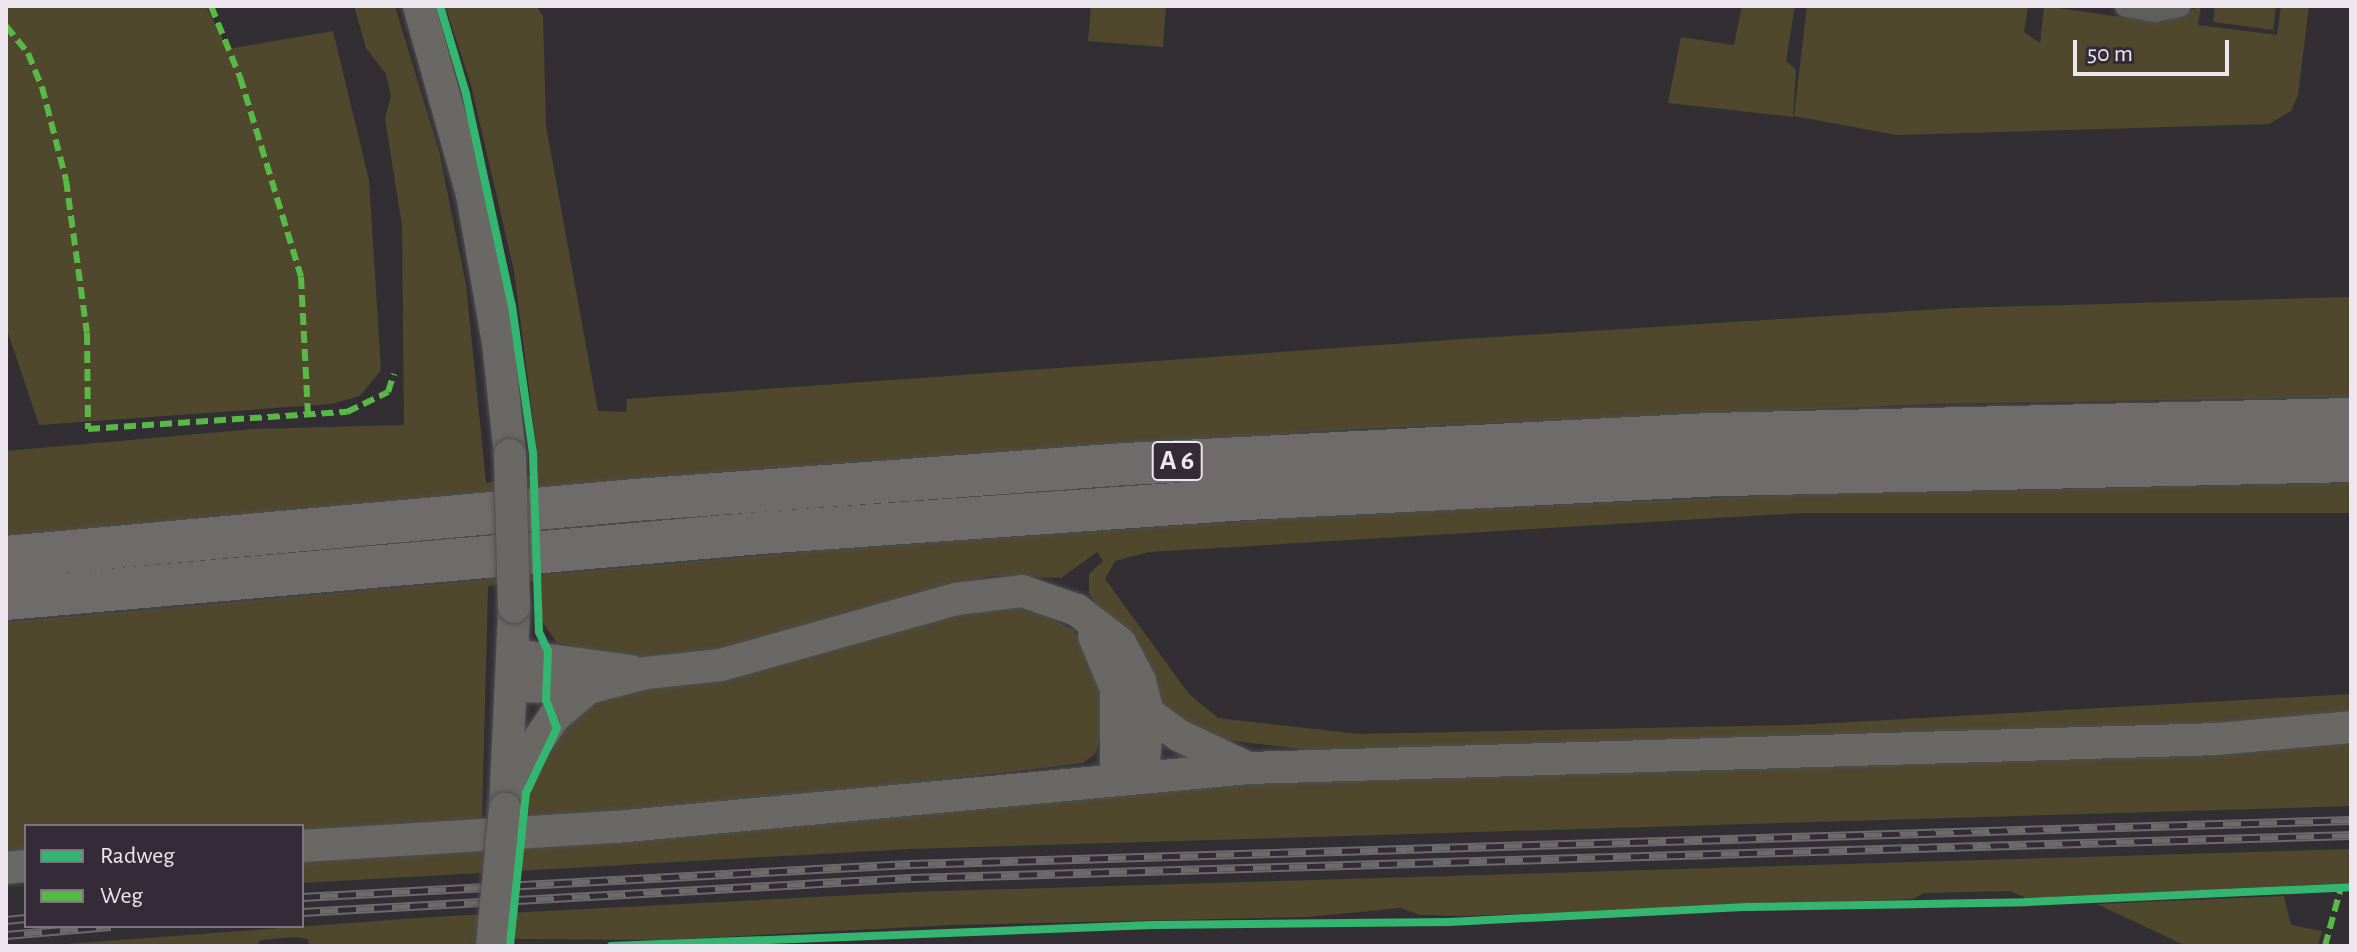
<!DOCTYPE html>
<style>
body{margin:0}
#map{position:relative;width:2357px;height:952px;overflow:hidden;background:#332e34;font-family:"Alegreya Sans",sans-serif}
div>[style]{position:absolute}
.green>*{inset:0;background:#50482d}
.roads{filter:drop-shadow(0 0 2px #504c51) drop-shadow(0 0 2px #504c51)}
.street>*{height:22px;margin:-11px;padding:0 11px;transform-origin:11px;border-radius:11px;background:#5e5e5c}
.secondary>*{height:32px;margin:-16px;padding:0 16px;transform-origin:16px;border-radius:16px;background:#696865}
.highway>*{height:42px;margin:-21px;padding:0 21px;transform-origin:21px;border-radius:21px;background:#6e6b6a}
.rail>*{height:9px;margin-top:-4.5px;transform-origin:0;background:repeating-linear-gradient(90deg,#352a38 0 18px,#6c6a6b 0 36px);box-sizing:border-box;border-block:2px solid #6c6a6b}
.bridges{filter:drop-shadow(0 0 2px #504c51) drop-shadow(0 0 2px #504c51)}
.secondary-bridge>*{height:32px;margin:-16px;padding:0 16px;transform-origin:16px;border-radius:16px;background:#696865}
.quiet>*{height:6px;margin-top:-3px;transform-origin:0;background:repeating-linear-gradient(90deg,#58b947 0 12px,transparent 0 18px)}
.cycleway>*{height:8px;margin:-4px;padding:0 4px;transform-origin:4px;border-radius:4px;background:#33b770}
span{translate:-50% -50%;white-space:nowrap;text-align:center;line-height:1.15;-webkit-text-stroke:6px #352a38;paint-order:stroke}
.shield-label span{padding:2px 6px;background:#352a38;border:2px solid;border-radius:6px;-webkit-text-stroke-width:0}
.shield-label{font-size:28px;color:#ede6ee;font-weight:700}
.frame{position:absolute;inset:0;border:8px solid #ede6ee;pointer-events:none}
.legend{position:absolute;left:24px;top:824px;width:280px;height:104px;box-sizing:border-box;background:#352a38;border:2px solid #7f7581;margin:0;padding:10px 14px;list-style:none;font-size:24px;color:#ede6ee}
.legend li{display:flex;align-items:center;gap:16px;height:40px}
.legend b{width:40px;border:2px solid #7f7581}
.scale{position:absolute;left:2073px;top:40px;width:156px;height:36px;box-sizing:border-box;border:4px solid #ede6ee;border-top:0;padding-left:10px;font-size:24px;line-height:28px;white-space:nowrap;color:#ede6ee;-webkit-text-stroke:6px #352a38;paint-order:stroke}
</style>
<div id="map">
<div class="green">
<div style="clip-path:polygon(6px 6px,206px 6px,228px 49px,333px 31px,369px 180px,381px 370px,360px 396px,331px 404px,39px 425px,6px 327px)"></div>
<div style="clip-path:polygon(354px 6px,395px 6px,439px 151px,466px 284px,486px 483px,538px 474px,535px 436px,514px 271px,471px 85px,445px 6px,536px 6px,543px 16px,546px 126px,598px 411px,626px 412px,627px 399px,1463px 339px,1957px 308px,2351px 297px,2351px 397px,1931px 404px,1356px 429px,746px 470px,6px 536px,6px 451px,254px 429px,404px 425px,402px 226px,385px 118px,391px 96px,386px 74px,366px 48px)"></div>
<div style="clip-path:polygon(1091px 6px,1166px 6px,1163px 47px,1088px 41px)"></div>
<div style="clip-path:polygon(1742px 6px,1795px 6px,1786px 61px,1796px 70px,1793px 117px,1668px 103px,1681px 37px,1734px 45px)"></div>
<div style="clip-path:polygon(1807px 6px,2028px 6px,2024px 32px,2040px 43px,2044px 6px,2162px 23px,2201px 6px,2198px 25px,2277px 35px,2281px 6px,2309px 6px,2298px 95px,2291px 111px,2269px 124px,1897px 135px,1794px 116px)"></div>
<div style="clip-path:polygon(2215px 6px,2276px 6px,2273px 30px,2213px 22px)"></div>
<div style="clip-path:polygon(2351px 483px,2351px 513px,1801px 513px,1149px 552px,1115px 561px,1105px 579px,1189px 694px,1218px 718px,1359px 734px,1797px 725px,2351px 694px,2351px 717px,2275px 725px,1329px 752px,1207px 738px,1168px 715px,1089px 593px,1089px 574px,1103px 561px,1097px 552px,1061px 578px,990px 576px,738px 648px,630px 660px,557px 643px,542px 621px,541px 580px,488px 586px,482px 820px,302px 836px,302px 826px,26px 826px,26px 854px,6px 856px,6px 622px,823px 550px,1347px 514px,1808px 494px)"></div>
<div style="clip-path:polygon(1027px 607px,1074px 630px,1101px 689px,1100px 739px,1095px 754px,1083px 763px,762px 801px,528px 817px,529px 795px,564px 725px,594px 699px,959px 611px)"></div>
<div style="clip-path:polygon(2351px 739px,2351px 806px,909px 849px,302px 883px,302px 858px,1339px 776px)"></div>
<div style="clip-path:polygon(2351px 849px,2351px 883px,2026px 898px,2010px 891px,1924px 893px,1913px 899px,1464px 916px,1420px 915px,1401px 908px,1306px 917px,953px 925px,662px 940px,517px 939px,449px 946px,309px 946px,308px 939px,296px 937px,260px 940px,257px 946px,38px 946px,432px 917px,912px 892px)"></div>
<div style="clip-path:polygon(2284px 896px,2291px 925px,2322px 931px,2318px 946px,2186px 946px,2097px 904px)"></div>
</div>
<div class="roads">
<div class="street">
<div style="left:2126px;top:6px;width:29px;rotate:10deg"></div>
<div style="left:2155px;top:11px;width:25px;rotate:-12deg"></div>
</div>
<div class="secondary">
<div style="left:419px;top:6px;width:195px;rotate:74.3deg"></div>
<div style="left:472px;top:194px;width:151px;rotate:80.1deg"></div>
<div style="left:498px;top:343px;width:113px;rotate:83.9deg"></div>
<div style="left:1094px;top:636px;width:57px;rotate:67.5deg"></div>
<div style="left:1116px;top:689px;width:88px;rotate:90deg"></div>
<div style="left:514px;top:655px;width:118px;rotate:7.8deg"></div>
<div style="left:514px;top:686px;width:74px;rotate:1.5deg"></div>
<div style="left:588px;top:688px;width:60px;rotate:-14.5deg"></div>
<div style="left:646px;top:673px;width:75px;rotate:-6.1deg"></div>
<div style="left:721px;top:665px;width:244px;rotate:-15.7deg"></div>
<div style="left:956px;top:599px;width:66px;rotate:-6.9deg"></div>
<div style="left:1022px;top:591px;width:58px;rotate:19.1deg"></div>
<div style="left:1077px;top:610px;width:54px;rotate:37.5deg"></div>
<div style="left:1120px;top:643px;width:43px;rotate:62.2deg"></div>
<div style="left:1140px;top:681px;width:33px;rotate:76deg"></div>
<div style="left:1148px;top:713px;width:62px;rotate:94.6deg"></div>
<div style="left:1148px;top:713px;width:39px;rotate:36deg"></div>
<div style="left:1180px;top:736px;width:73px;rotate:25.2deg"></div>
<div style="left:509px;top:784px;width:81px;rotate:-56.1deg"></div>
<div style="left:554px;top:717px;width:45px;rotate:-40.5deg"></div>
<div style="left:505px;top:809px;width:202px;rotate:-87.4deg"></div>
<div style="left:302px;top:846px;width:315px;rotate:-3.5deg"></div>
<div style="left:616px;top:827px;width:635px;rotate:-5.33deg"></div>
<div style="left:1248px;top:768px;width:969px;rotate:-1.71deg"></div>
<div style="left:2217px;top:739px;width:135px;rotate:-5.1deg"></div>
<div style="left:6px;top:868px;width:20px;rotate:-6deg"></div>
</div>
<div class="highway">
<div style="left:6px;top:557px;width:632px;rotate:-5.18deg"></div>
<div style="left:635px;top:500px;width:491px;rotate:-4.2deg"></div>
<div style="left:1125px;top:464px;width:586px;rotate:-2.94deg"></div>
<div style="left:1710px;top:434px;width:641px;rotate:-1.34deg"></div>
<div style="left:6px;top:599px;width:757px;rotate:-5deg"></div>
<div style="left:760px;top:533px;width:488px;rotate:-4deg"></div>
<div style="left:1247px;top:499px;width:480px;rotate:-2.9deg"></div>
<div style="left:1726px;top:475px;width:625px;rotate:-1.28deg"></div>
</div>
</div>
<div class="rail">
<div style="left:302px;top:897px;width:609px;rotate:-3.11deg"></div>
<div style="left:910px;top:864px;width:1442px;rotate:-1.75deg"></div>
<div style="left:302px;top:912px;width:610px;rotate:-3.2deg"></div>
<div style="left:911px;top:878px;width:1441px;rotate:-1.71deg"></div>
<div style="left:6px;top:920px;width:20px;rotate:-6deg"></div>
<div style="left:6px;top:935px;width:105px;rotate:-4.9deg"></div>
</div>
<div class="bridges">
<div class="secondary-bridge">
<div style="left:510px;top:455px;width:152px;rotate:88.5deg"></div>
<div style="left:492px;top:946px;width:138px;rotate:-84.6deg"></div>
</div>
</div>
<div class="quiet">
<div style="left:211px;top:6px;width:77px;rotate:67.8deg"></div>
<div style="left:240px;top:77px;width:209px;rotate:73deg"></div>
<div style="left:301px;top:277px;width:139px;rotate:87.1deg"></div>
<div style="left:6px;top:26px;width:35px;rotate:51deg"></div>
<div style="left:28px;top:53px;width:37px;rotate:68deg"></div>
<div style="left:42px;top:87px;width:96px;rotate:75.5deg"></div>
<div style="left:66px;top:180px;width:154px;rotate:82.2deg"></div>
<div style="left:87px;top:333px;width:96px;rotate:89.4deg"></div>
<div style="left:88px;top:429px;width:260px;rotate:-3.8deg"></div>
<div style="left:347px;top:412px;width:46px;rotate:-26deg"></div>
<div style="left:388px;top:392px;width:19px;rotate:-72deg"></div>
<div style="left:2325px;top:946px;width:61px;rotate:-74.8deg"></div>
</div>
<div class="cycleway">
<div style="left:440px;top:6px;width:92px;rotate:73.5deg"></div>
<div style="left:466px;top:94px;width:217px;rotate:77.8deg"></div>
<div style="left:512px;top:306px;width:148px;rotate:81.9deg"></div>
<div style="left:533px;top:453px;width:179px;rotate:88.1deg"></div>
<div style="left:539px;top:632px;width:21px;rotate:65deg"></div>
<div style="left:548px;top:651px;width:49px;rotate:92.3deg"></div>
<div style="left:546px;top:700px;width:30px;rotate:69deg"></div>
<div style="left:557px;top:728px;width:72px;rotate:115.5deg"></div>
<div style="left:526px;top:793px;width:154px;rotate:96deg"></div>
<div style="left:611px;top:946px;width:542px;rotate:-2.22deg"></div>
<div style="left:1153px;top:925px;width:296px;rotate:-0.6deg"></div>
<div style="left:1449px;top:922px;width:299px;rotate:-2.9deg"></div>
<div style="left:1748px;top:907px;width:278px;rotate:-1deg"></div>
<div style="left:2026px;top:902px;width:325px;rotate:-2.6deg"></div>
</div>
<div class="shield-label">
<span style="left:1177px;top:461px">A 6</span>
</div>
<div class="frame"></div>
<ul class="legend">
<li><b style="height:10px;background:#33b770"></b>Radweg</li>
<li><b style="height:10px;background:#58b947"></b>Weg</li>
</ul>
<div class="scale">50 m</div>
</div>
